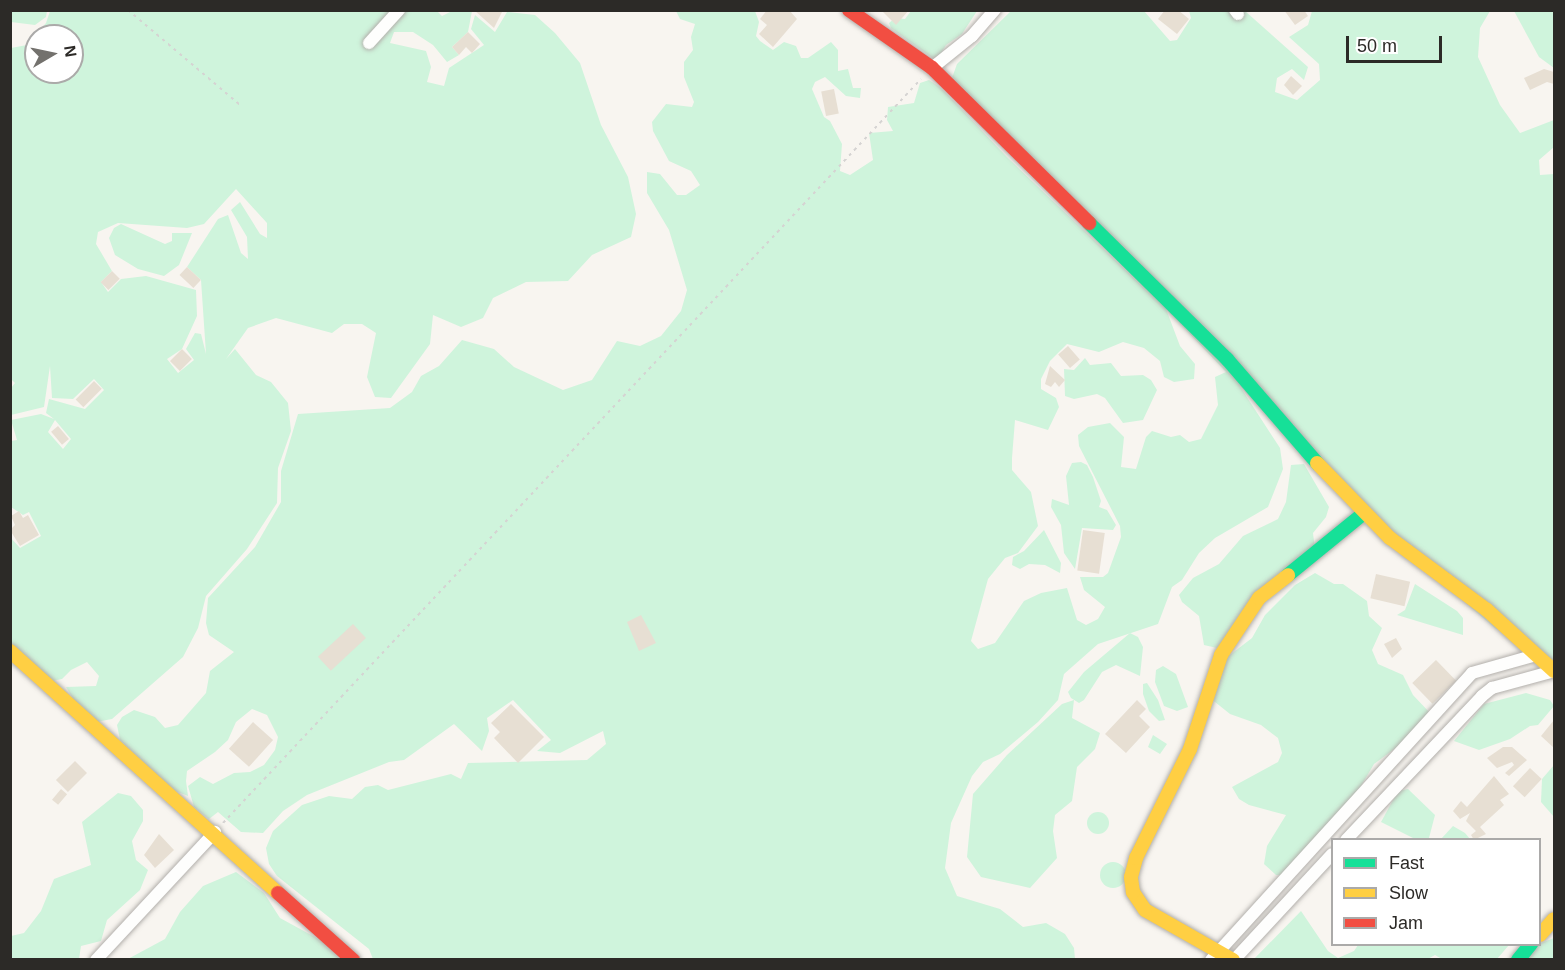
<!DOCTYPE html>
<style>
body{margin:0}
#map{position:relative;width:1565px;height:970px;overflow:hidden;background:#f8f5f0;font-family:Helvetica,sans-serif}
div>[style]{position:absolute}
.green>*{inset:0;background:#cff4dc}
.round{border-radius:50%}
.building>*{inset:0;background:#e7dfd3;transform-origin:0 0}
.path>*{height:2px;margin-top:-1px;transform-origin:0;background:repeating-linear-gradient(90deg,#d5d3d2 0 3px,transparent 0 7.5px)}
.roads{filter:drop-shadow(0 0 2px #b2afab) drop-shadow(0 0 2px #b2afab)}
.street>*{height:12px;margin:-6px;padding:0 6px;transform-origin:6px;border-radius:6px;background:#fefefd}
.fast>*{height:14px;margin:-7px;padding:0 7px;transform-origin:7px;border-radius:7px;background:#16e098}
.slow>*{height:14px;margin:-7px;padding:0 7px;transform-origin:7px;border-radius:7px;background:#ffcf43}
.jam>*{height:14px;margin:-7px;padding:0 7px;transform-origin:7px;border-radius:7px;background:#f24e42}
span{translate:-50% -50%;white-space:nowrap;text-align:center;line-height:1.15;-webkit-text-stroke:4.5px #fff;paint-order:stroke}
.frame{position:absolute;inset:0;border:12px solid #2c2a27;pointer-events:none}
.legend{position:absolute;left:1331px;top:838px;width:210px;height:108px;box-sizing:border-box;background:#fff;border:2px solid #abaaa9;margin:0;padding:8px 10px;list-style:none;font-size:18px;color:#2c2a27}
.legend li{display:flex;align-items:center;gap:12px;height:30px}
.legend b{width:30px;border:2px solid #abaaa9}
.north{position:absolute;left:24px;top:24px;width:60px;height:60px;box-sizing:border-box;background:#fff;border:2px solid #abaaa9;border-radius:50%;rotate:81deg;font-size:16px;font-weight:700;line-height:24px;text-align:center;color:#2c2a27}
.north::after{content:'';display:block;margin:auto;width:21px;height:27px;background:#73716d;clip-path:polygon(50% 0,100% 100%,50% 72%,0 100%)}
.scale{position:absolute;left:1346px;top:36px;width:96px;height:27px;box-sizing:border-box;border:3px solid #2c2a27;border-top:0;padding-left:8px;font-size:18px;line-height:21px;white-space:nowrap;color:#2c2a27;-webkit-text-stroke:4px #fff;paint-order:stroke}
</style>
<div id="map">
<div class="green">
<div style="clip-path:polygon(11px 10px,47px 10px,47px 11px,46px 17px,35px 25px,11px 22px)"></div>
<div style="clip-path:polygon(evenodd,436px 10px,442px 16px,452px 11px,472px 11px,468px 32px,452px 47px,459px 55px,447px 62px,433px 45px,413px 32px,394px 32px,390px 43px,426px 51px,431px 67px,427px 82px,444px 86px,449px 68px,484px 45px,471px 29px,475px 15px,495px 32px,507px 12px,535px 15px,555px 33px,580px 63px,601px 125px,628px 177px,636px 214px,631px 237px,592px 255px,568px 281px,526px 282px,493px 298px,483px 318px,461px 327px,433px 315px,430px 344px,391px 398px,375px 397px,367px 377px,376px 333px,362px 324px,344px 324px,332px 333px,276px 318px,248px 328px,226px 359px,235px 349px,256px 375px,271px 382px,288px 403px,291px 431px,278px 468px,277px 503px,247px 549px,206px 596px,198px 628px,183px 657px,112px 719px,96px 722px,78px 707px,66px 687px,96px 686px,99px 676px,87px 662px,71px 670px,62px 679px,52px 681px,11px 648px,10px 537px,20px 548px,41px 536px,29px 512px,23px 515px,11px 507px,11px 441px,17px 440px,11px 420px,41px 414px,54px 419px,46px 413px,49px 399px,85px 409px,104px 390px,94px 379px,73px 399px,52px 398px,50px 366px,44px 407px,11px 415px,11px 388px,15px 383px,10px 378px,11px 48px,27px 45px,46px 23px,50px 11px,436px 10px,36px 36px,72px 36px,72px 72px,36px 72px,36px 36px,436px 10px,236px 189px,267px 223px,267px 238px,260px 234px,240px 202px,231px 210px,247px 237px,248px 259px,241px 253px,228px 215px,218px 219px,187px 267px,201px 280px,206px 354px,201px 334px,195px 333px,186px 349px,194px 360px,178px 373px,167px 359px,182px 349px,197px 316px,196px 290px,146px 276px,121px 279px,108px 292px,101px 282px,112px 271px,96px 244px,98px 232px,118px 223px,187px 228px,204px 224px,236px 189px,436px 10px,55px 420px,71px 439px,63px 449px,48px 432px,55px 420px)"></div>
<div style="clip-path:polygon(676px 11px,755px 11px,759px 22px,756px 36px,760px 41px,773px 50px,784px 42px,796px 46px,801px 58px,808px 58px,831px 42px,838px 50px,838px 71px,848px 69px,853px 88px,861px 88px,860px 98px,846px 96px,825px 77px,815px 82px,812px 89px,824px 117px,830px 121px,842px 144px,840px 171px,850px 175px,873px 160px,869px 133px,893px 131px,887px 120px,888px 107px,914px 103px,920px 83px,929px 80px,941px 88px,1008px 158px,1166px 309px,1180px 346px,1195px 364px,1194px 379px,1174px 382px,1164px 377px,1160px 361px,1144px 348px,1123px 342px,1099px 352px,1067px 344px,1050px 361px,1041px 379px,1041px 389px,1056px 398px,1059px 407px,1048px 430px,1015px 420px,1012px 458px,1012px 470px,1031px 492px,1038px 526px,1018px 553px,1005px 558px,988px 579px,971px 641px,978px 649px,995px 643px,1024px 601px,1041px 593px,1067px 588px,1077px 620px,1086px 625px,1098px 619px,1105px 607px,1084px 590px,1080px 577px,1103px 577px,1108px 573px,1121px 537px,1120px 526px,1079px 446px,1078px 435px,1088px 427px,1110px 423px,1124px 437px,1121px 467px,1136px 469px,1146px 437px,1152px 431px,1171px 437px,1180px 435px,1189px 442px,1201px 439px,1218px 405px,1215px 377px,1226px 372px,980px 113px,952px 78px,957px 64px,1011px 11px,1144px 11px,1170px 41px,1177px 40px,1191px 18px,1189px 11px,1245px 11px,1308px 67px,1304px 80px,1292px 69px,1277px 78px,1275px 92px,1297px 100px,1320px 80px,1319px 64px,1289px 37px,1308px 25px,1312px 11px,1490px 11px,1480px 28px,1478px 57px,1500px 105px,1520px 133px,1554px 120px,1554px 147px,1539px 160px,1540px 175px,1554px 174px,1554px 670px,1495px 628px,1365px 518px,1239px 385px,1280px 448px,1283px 469px,1268px 507px,1215px 538px,1199px 553px,1182px 580px,1172px 587px,1158px 624px,1098px 644px,1064px 674px,1058px 700px,1038px 722px,1000px 754px,983px 762px,972px 776px,951px 823px,945px 868px,957px 896px,1000px 909px,1023px 927px,1046px 923px,1065px 934px,1074px 948px,1075px 959px,373px 959px,369px 949px,277px 876px,269px 864px,266px 848px,273px 831px,302px 805px,329px 796px,352px 799px,365px 787px,378px 785px,388px 790px,451px 774px,461px 779px,468px 763px,587px 760px,606px 744px,603px 731px,560px 753px,537px 751px,551px 740px,513px 700px,487px 718px,489px 731px,482px 751px,454px 724px,404px 760px,389px 762px,307px 795px,283px 811px,263px 833px,241px 832px,218px 812px,209px 819px,194px 807px,188px 786px,200px 777px,213px 784px,234px 773px,250px 772px,264px 765px,275px 750px,278px 737px,267px 715px,252px 709px,236px 722px,228px 740px,215px 752px,187px 771px,186px 781px,188px 796px,173px 790px,120px 740px,117px 725px,122px 717px,134px 710px,155px 717px,165px 728px,178px 725px,206px 693px,210px 671px,234px 652px,209px 635px,206px 623px,208px 598px,255px 547px,281px 502px,281px 471px,298px 414px,390px 408px,412px 392px,421px 376px,439px 366px,462px 340px,494px 349px,514px 367px,563px 390px,592px 380px,617px 341px,640px 346px,661px 336px,681px 311px,687px 290px,669px 230px,647px 193px,647px 172px,660px 174px,677px 195px,686px 195px,700px 185px,691px 171px,669px 161px,653px 131px,652px 122px,666px 104px,692px 107px,694px 102px,684px 77px,684px 62px,693px 50px,691px 37px,695px 24px,680px 19px)"></div>
<div style="clip-path:polygon(911px 11px,977px 11px,962px 34px,946px 45px,939px 57px,933px 58px,891px 28px,889px 23px,895px 18px,905px 19px)"></div>
<div style="clip-path:polygon(1514px 11px,1554px 11px,1554px 68px,1539px 57px)"></div>
<div style="clip-path:polygon(121px 224px,165px 244px,172px 241px,172px 233px,192px 233px,179px 265px,164px 276px,138px 269px,115px 255px,109px 238px,114px 228px)"></div>
<div style="clip-path:polygon(1085px 358px,1090px 365px,1111px 363px,1121px 376px,1143px 375px,1151px 380px,1157px 390px,1143px 420px,1123px 423px,1105px 398px,1097px 394px,1074px 399px,1065px 396px,1064px 369px,1074px 370px)"></div>
<div style="clip-path:polygon(1081px 462px,1087px 465px,1093px 477px,1101px 501px,1099px 507px,1107px 510px,1116px 525px,1113px 530px,1082px 528px,1075px 569px,1064px 553px,1061px 525px,1051px 507px,1052px 499px,1069px 505px,1066px 476px,1072px 463px)"></div>
<div style="clip-path:polygon(1304px 464px,1329px 507px,1326px 517px,1313px 533px,1315px 550px,1217px 648px,1204px 645px,1199px 616px,1182px 602px,1179px 595px,1193px 578px,1219px 564px,1243px 536px,1278px 519px,1286px 502px,1291px 465px)"></div>
<div style="clip-path:polygon(1044px 530px,1061px 563px,1060px 573px,1045px 565px,1029px 564px,1020px 569px,1012px 565px,1013px 557px,1024px 551px)"></div>
<div style="clip-path:polygon(1315px 573px,1334px 584px,1343px 584px,1367px 601px,1369px 616px,1382px 628px,1372px 650px,1378px 664px,1403px 675px,1413px 695px,1431px 714px,1412px 736px,1374px 764px,1358px 791px,1286px 875px,1276px 875px,1264px 864px,1267px 846px,1286px 815px,1249px 805px,1239px 799px,1232px 787px,1278px 762px,1282px 753px,1278px 738px,1261px 725px,1230px 714px,1210px 698px,1226px 658px,1252px 638px,1265px 615px,1295px 585px)"></div>
<div style="clip-path:polygon(1415px 584px,1457px 611px,1463px 618px,1463px 635px,1397px 615px,1405px 610px)"></div>
<div style="clip-path:polygon(1130px 633px,1138px 637px,1143px 647px,1140px 676px,1116px 665px,1102px 672px,1084px 700px,1079px 703px,1071px 698px,1068px 692px,1084px 672px)"></div>
<div style="clip-path:polygon(1163px 666px,1176px 674px,1188px 707px,1177px 711px,1164px 706px,1155px 682px,1156px 670px)"></div>
<div style="clip-path:polygon(1147px 683px,1158px 700px,1165px 720px,1159px 721px,1149px 711px,1143px 694px,1143px 684px)"></div>
<div style="clip-path:polygon(1526px 693px,1550px 700px,1554px 706px,1538px 725px,1530px 726px,1510px 739px,1479px 750px,1454px 741px,1484px 704px)"></div>
<div style="clip-path:polygon(1074px 700px,1072px 718px,1100px 733px,1095px 749px,1077px 767px,1072px 801px,1055px 815px,1053px 831px,1057px 858px,1030px 888px,981px 877px,967px 857px,973px 794px,1007px 755px,1062px 704px)"></div>
<div style="clip-path:polygon(1153px 735px,1167px 744px,1160px 754px,1148px 747px)"></div>
<div style="clip-path:polygon(1554px 765px,1554px 817px,1541px 802px,1542px 779px)"></div>
<div style="clip-path:polygon(1408px 789px,1435px 815px,1429px 838px,1413px 838px,1381px 822px,1398px 791px)"></div>
<div style="clip-path:polygon(118px 793px,131px 796px,143px 810px,143px 821px,132px 841px,136px 860px,148px 870px,140px 890px,107px 920px,101px 941px,81px 946px,79px 959px,11px 959px,11px 936px,24px 933px,41px 911px,54px 879px,91px 865px,82px 822px)"></div>
<div class="round" style="left:1087px;top:812px;width:22px;height:22px"></div>
<div style="clip-path:polygon(1453px 826px,1465px 833px,1470px 839px,1441px 839px)"></div>
<div class="round" style="left:1100px;top:862px;width:26px;height:26px"></div>
<div style="clip-path:polygon(236px 872px,264px 893px,280px 918px,324px 942px,341px 960px,126px 960px,165px 939px,180px 912px,203px 886px)"></div>
<div style="clip-path:polygon(1301px 911px,1328px 951px,1338px 958px,1354px 951px,1358px 945px,1509px 945px,1497px 959px,1442px 959px,1435px 955px,1426px 960px,1254px 959px)"></div>
<div style="clip-path:polygon(1554px 938px,1554px 959px,1522px 959px,1536px 945px)"></div>
</div>
<div class="building">
<div style="clip-path:polygon(474px 10px,503px 10px,494px 28px)"></div>
<div style="clip-path:polygon(767px 10px,789px 10px,797px 19px,773px 47px,759px 34px,767px 25px,760px 19px)"></div>
<div style="clip-path:polygon(881px 10px,909px 10px,896px 25px)"></div>
<div style="clip-path:polygon(1165px 10px,1178px 10px,1189px 19px,1177px 34px,1158px 19px)"></div>
<div style="clip-path:polygon(1284px 10px,1304px 10px,1308px 16px,1295px 25px)"></div>
<div style="clip-path:polygon(468px 32px,480px 44px,472px 53px,466px 47px,459px 55px,452px 47px)"></div>
<div style="clip-path:polygon(1544px 69px,1554px 72px,1554px 84px,1547px 82px,1530px 90px,1524px 78px)"></div>
<div style="clip-path:polygon(1291px 76px,1302px 86px,1293px 95px,1284px 85px)"></div>
<div style="left:834px;top:89px;width:25px;height:13px;rotate:79deg"></div>
<div style="left:187px;top:267px;width:19px;height:11px;rotate:43deg"></div>
<div style="left:112px;top:271px;width:11px;height:16px;rotate:45deg"></div>
<div style="left:1068px;top:346px;width:18px;height:13px;rotate:49deg"></div>
<div style="left:182px;top:349px;width:14px;height:17px;rotate:45deg"></div>
<div style="clip-path:polygon(1050px 366px,1065px 380px,1059px 387px,1055px 382px,1051px 387px,1045px 384px)"></div>
<div style="left:94px;top:381px;width:11px;height:26px;rotate:45deg"></div>
<div style="left:58px;top:426px;width:17px;height:9px;rotate:50deg"></div>
<div style="clip-path:polygon(19px 511px,23px 518px,28px 515px,39px 535px,20px 546px,10px 530px,15px 525px,11px 516px)"></div>
<div style="left:1083px;top:530px;width:22px;height:41px;rotate:8deg"></div>
<div style="left:1376px;top:574px;width:35px;height:25px;rotate:13deg"></div>
<div style="clip-path:polygon(641px 615px,656px 643px,639px 651px,627px 622px)"></div>
<div style="left:353px;top:624px;width:19px;height:48px;rotate:47deg"></div>
<div style="clip-path:polygon(1396px 638px,1402px 649px,1392px 658px,1384px 644px)"></div>
<div style="left:1436px;top:660px;width:29px;height:33px;rotate:46deg"></div>
<div style="clip-path:polygon(1137px 700px,1146px 709px,1139px 716px,1150px 727px,1126px 753px,1105px 734px)"></div>
<div style="clip-path:polygon(511px 704px,544px 737px,518px 763px,494px 738px,500px 732px,491px 723px)"></div>
<div style="clip-path:polygon(1554px 720px,1554px 748px,1541px 736px)"></div>
<div style="left:253px;top:722px;width:27px;height:36px;rotate:42deg"></div>
<div style="clip-path:polygon(1503px 747px,1512px 747px,1527px 760px,1509px 776px,1505px 773px,1514px 765px,1512px 762px,1497px 768px,1487px 758px)"></div>
<div style="left:75px;top:761px;width:17px;height:27px;rotate:45deg"></div>
<div style="left:1530px;top:768px;width:16px;height:25px;rotate:43deg"></div>
<div style="clip-path:polygon(1494px 776px,1509px 794px,1500px 800px,1504px 805px,1480px 827px,1486px 834px,1474px 840px,1471px 835px,1476px 831px,1466px 821px,1470px 813px,1460px 819px,1453px 811px,1461px 801px,1467px 807px)"></div>
<div style="left:61px;top:789px;width:8px;height:14px;rotate:40deg"></div>
<div style="clip-path:polygon(159px 834px,174px 850px,155px 868px,144px 855px)"></div>
</div>
<div class="path">
<div style="left:128px;top:10px;width:147px;rotate:40.3deg"></div>
<div style="left:223px;top:823px;width:1020px;rotate:-46.83deg"></div>
</div>
<div class="roads">
<div class="street">
<div style="left:1235px;top:10px;width:5px;rotate:53deg"></div>
<div style="left:369px;top:43px;width:45px;rotate:-47.7deg"></div>
<div style="left:932px;top:68px;width:51px;rotate:-38.7deg"></div>
<div style="left:972px;top:36px;width:35px;rotate:-49deg"></div>
<div style="left:1346px;top:840px;width:198px;rotate:-46.6deg"></div>
<div style="left:1482px;top:696px;width:13px;rotate:-39deg"></div>
<div style="left:1492px;top:688px;width:64px;rotate:-15.3deg"></div>
<div style="left:96px;top:960px;width:175px;rotate:-47.1deg"></div>
<div style="left:1211px;top:960px;width:388px;rotate:-47.7deg"></div>
<div style="left:1472px;top:673px;width:66px;rotate:-15.7deg"></div>
<div style="left:1234px;top:960px;width:144px;rotate:-47.2deg"></div>
</div>
<div class="fast">
<div style="left:1089px;top:223px;width:194px;rotate:44.6deg"></div>
<div style="left:1227px;top:359px;width:138px;rotate:49.1deg"></div>
<div style="left:1288px;top:575px;width:98px;rotate:-39.2deg"></div>
<div style="left:1518px;top:960px;width:21px;rotate:-51deg"></div>
</div>
<div class="slow">
<div style="left:1317px;top:463px;width:105px;rotate:45.8deg"></div>
<div style="left:1390px;top:538px;width:121px;rotate:36.6deg"></div>
<div style="left:1487px;top:610px;width:91px;rotate:42.3deg"></div>
<div style="left:10px;top:651px;width:361px;rotate:42.1deg"></div>
<div style="left:1540px;top:935px;width:21px;rotate:-49deg"></div>
<div style="left:1233px;top:960px;width:101px;rotate:-150.4deg"></div>
<div style="left:1145px;top:910px;width:22px;rotate:-124deg"></div>
<div style="left:1133px;top:892px;width:15px;rotate:-98deg"></div>
<div style="left:1131px;top:877px;width:20px;rotate:-75deg"></div>
<div style="left:1136px;top:858px;width:122px;rotate:-63.6deg"></div>
<div style="left:1190px;top:749px;width:99px;rotate:-71.7deg"></div>
<div style="left:1221px;top:655px;width:69px;rotate:-56.3deg"></div>
<div style="left:1259px;top:598px;width:37px;rotate:-38deg"></div>
</div>
<div class="jam">
<div style="left:849px;top:10px;width:101px;rotate:34.9deg"></div>
<div style="left:932px;top:68px;width:221px;rotate:44.6deg"></div>
<div style="left:278px;top:893px;width:101px;rotate:41.8deg"></div>
</div>
</div>
<div class="frame"></div>
<ul class="legend">
<li><b style="height:8px;background:#16e098"></b>Fast</li>
<li><b style="height:8px;background:#ffcf43"></b>Slow</li>
<li><b style="height:8px;background:#f24e42"></b>Jam</li>
</ul>
<div class="north">N</div>
<div class="scale">50 m</div>
</div>
